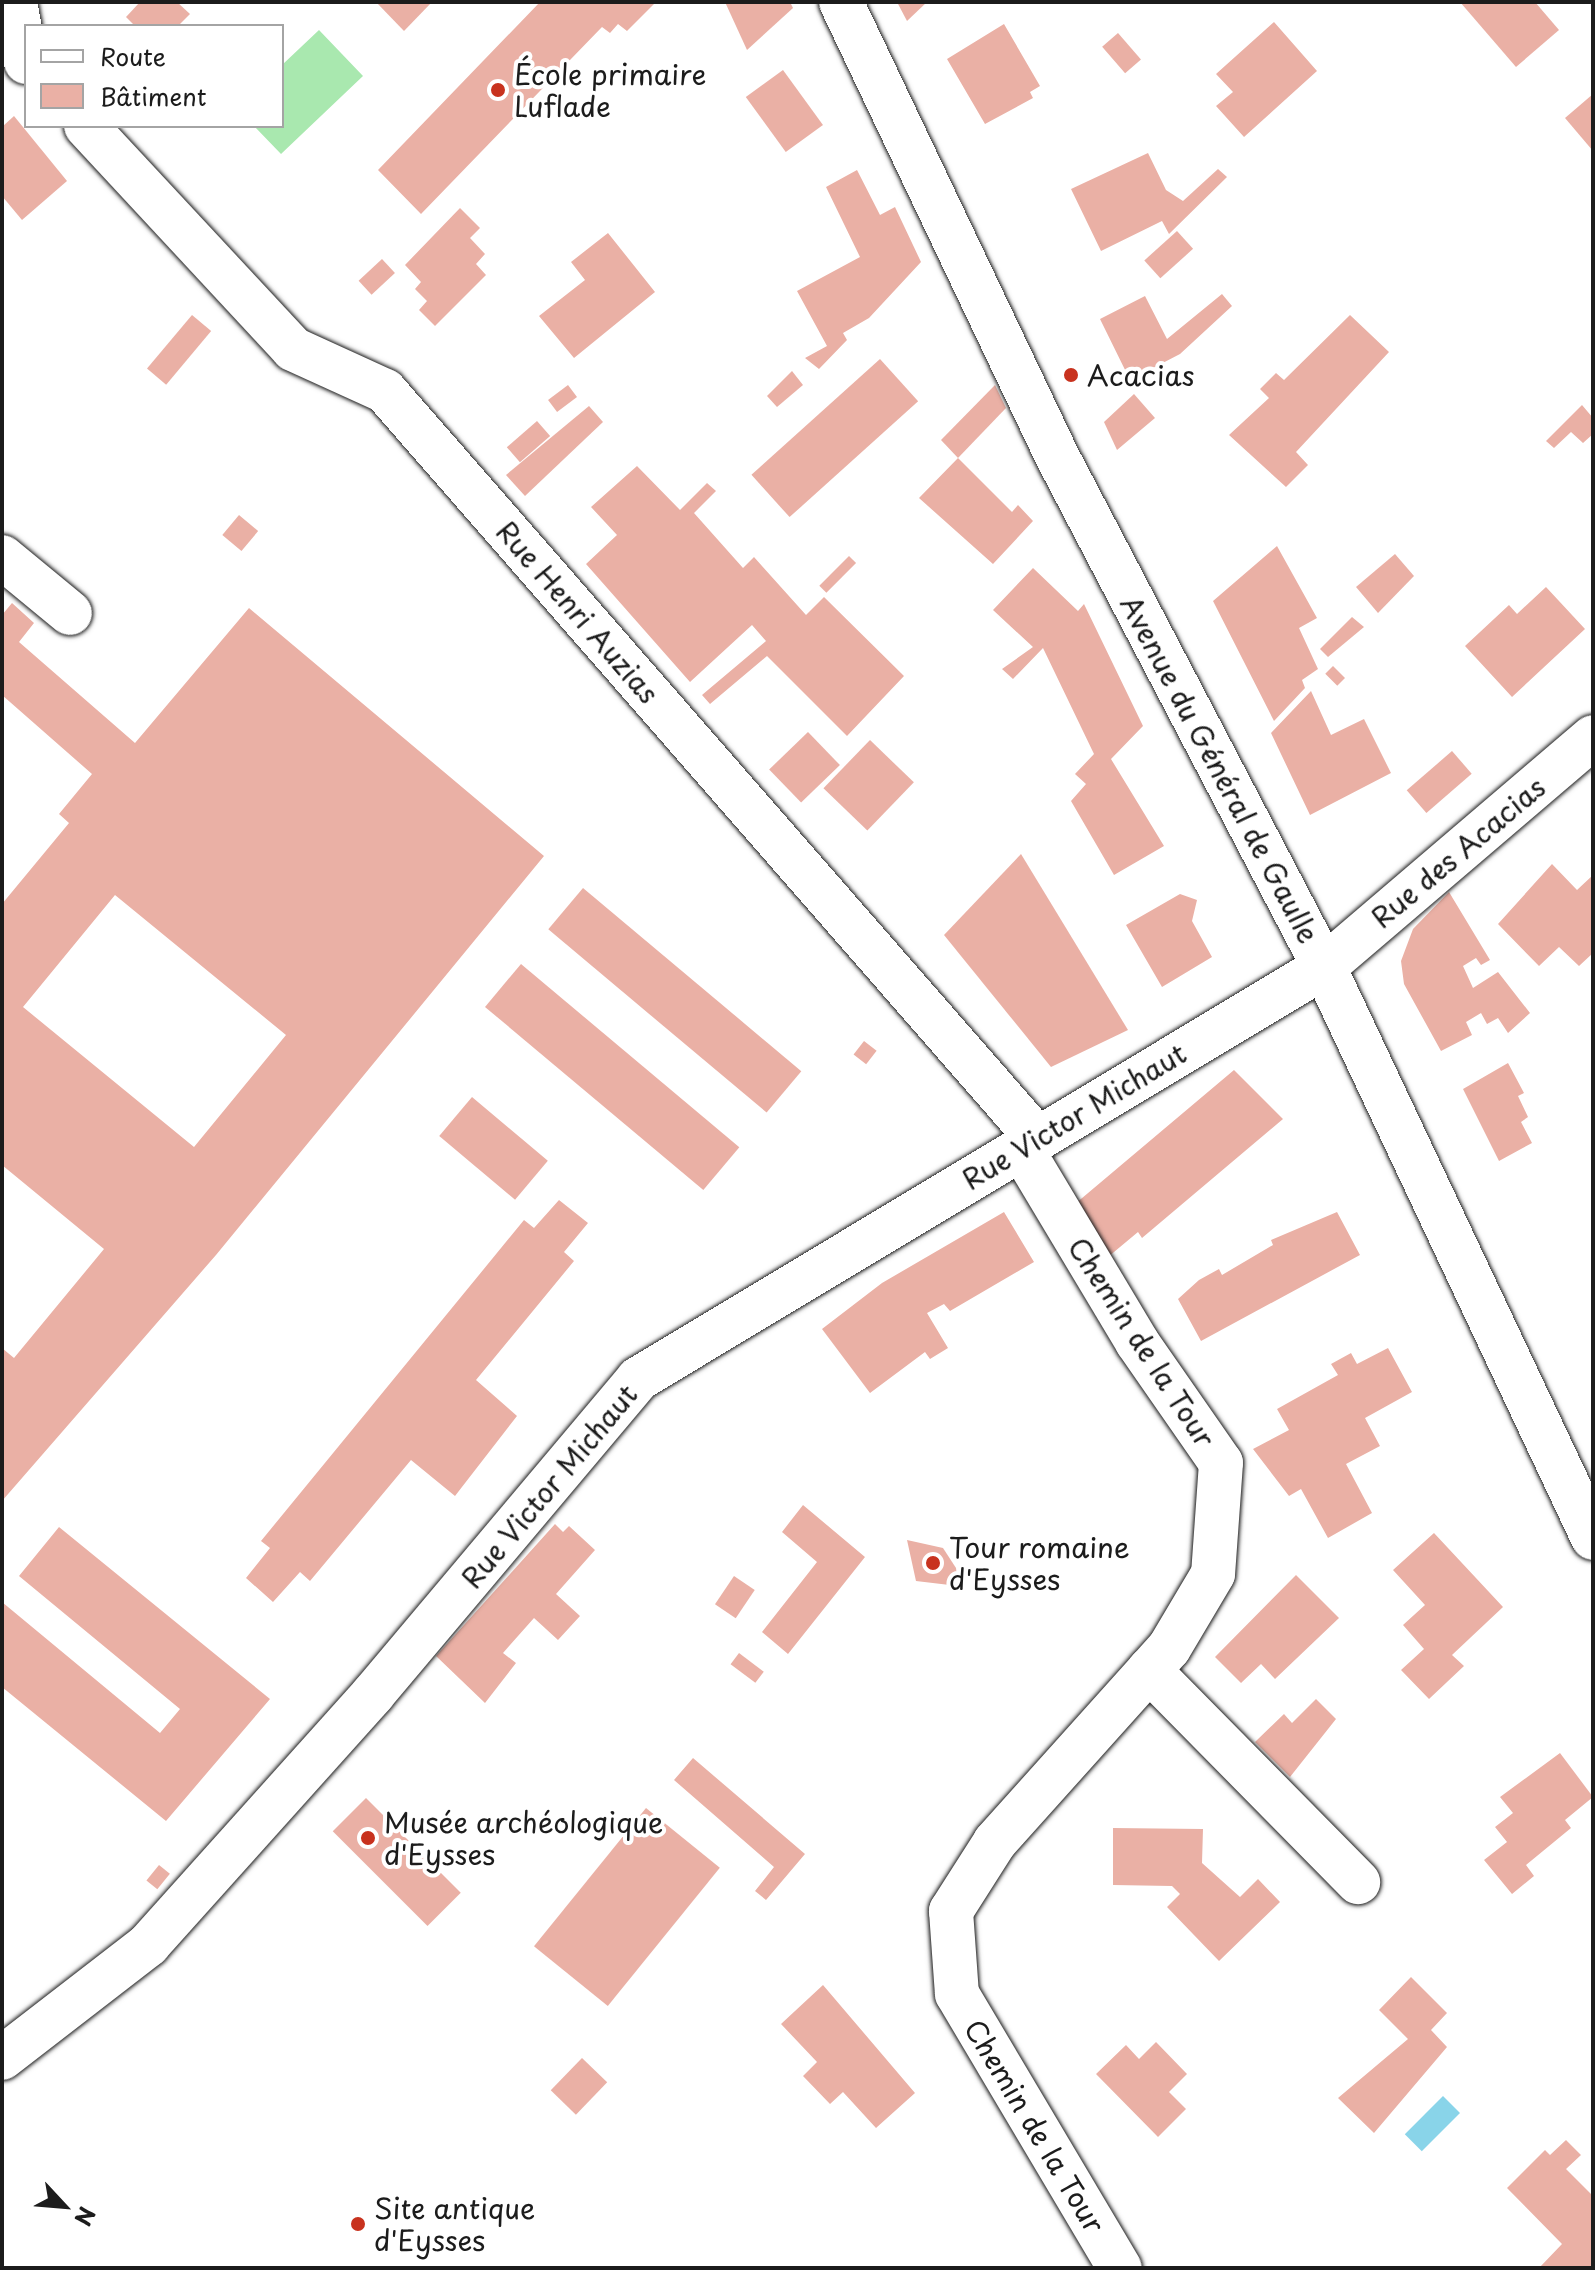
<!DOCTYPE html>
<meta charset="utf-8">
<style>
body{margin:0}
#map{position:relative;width:1595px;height:2270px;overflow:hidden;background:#fff;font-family:"Playpen Sans",sans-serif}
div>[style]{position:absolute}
.green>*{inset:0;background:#a9e8af}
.water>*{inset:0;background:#89d4e9;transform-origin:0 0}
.building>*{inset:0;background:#eab0a5;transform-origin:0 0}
.roads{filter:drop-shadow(0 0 2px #1c1c1c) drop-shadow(0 0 2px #1c1c1c)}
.minor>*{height:44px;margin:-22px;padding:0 22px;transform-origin:22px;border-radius:22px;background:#fff}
.tertiary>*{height:44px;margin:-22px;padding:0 22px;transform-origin:22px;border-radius:22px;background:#fff}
.secondary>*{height:44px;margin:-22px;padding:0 22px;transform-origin:22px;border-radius:22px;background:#fff}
.dots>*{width:22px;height:22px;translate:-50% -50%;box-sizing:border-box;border:4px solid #fff;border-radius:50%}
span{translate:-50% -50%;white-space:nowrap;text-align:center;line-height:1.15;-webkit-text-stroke:8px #fff;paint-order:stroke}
.poi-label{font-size:28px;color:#1c1c1c}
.left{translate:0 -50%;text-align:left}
.street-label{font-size:28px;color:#1c1c1c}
.frame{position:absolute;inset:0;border:4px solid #1c1c1c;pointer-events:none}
.legend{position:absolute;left:24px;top:24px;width:260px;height:104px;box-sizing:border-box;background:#fff;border:2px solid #a4a4a4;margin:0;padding:10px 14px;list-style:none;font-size:24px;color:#1c1c1c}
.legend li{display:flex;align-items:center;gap:16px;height:40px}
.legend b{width:40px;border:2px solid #a4a4a4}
.north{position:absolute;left:24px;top:2166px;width:80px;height:80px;-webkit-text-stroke:6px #fff;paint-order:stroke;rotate:116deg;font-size:22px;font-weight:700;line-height:32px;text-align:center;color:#1c1c1c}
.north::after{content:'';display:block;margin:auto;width:28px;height:36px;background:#1c1c1c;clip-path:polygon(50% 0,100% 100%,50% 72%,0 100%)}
</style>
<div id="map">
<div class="green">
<div style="clip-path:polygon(319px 30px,363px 76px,281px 154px,254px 126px,282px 126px,282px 65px)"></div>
</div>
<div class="water">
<div style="left:1443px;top:2096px;width:24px;height:54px;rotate:45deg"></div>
</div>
<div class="building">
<div style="clip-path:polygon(140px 2px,177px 2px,190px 14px,178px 26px,135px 26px,126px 17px)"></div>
<div style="clip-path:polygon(376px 2px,432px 2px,404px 31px)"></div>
<div style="clip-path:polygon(540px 2px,656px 2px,627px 31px,618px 24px,610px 33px,602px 27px,421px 214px,378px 170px)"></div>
<div style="clip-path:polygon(725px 2px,790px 2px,793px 8px,747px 50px)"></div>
<div style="clip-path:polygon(897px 2px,927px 2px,907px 21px)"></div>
<div style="clip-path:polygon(1460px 2px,1535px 2px,1559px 30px,1516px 67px)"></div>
<div style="clip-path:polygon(1274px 22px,1317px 71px,1244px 137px,1216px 106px,1233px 92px,1216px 74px)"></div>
<div style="clip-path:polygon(1004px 24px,1040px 86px,1030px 92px,1033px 98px,985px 124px,947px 59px)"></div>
<div style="left:1118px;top:33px;width:35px;height:21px;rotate:49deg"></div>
<div style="left:783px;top:70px;width:68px;height:46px;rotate:54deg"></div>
<div style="clip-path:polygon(1593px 94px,1593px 151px,1565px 118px)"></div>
<div style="clip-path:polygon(14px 116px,67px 181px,22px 220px,2px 196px,2px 127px)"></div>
<div style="clip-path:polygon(1148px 153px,1166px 190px,1183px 201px,1218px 169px,1227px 177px,1169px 234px,1162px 221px,1101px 251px,1071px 189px)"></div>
<div style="clip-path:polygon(857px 170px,880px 215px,895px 207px,921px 262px,869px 318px,843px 333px,847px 340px,819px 369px,805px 358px,827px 346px,797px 291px,860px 257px,826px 187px)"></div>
<div style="clip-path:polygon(460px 208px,480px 228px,470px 238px,485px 254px,476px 264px,486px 275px,435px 326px,419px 310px,427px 301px,415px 289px,421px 282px,405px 265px)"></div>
<div style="left:1177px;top:231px;width:24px;height:44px;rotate:48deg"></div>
<div style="clip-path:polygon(608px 233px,655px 292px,574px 358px,539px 316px,585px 280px,571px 262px)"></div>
<div style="left:382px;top:259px;width:19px;height:32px;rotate:47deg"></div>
<div style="clip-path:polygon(1222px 294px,1232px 306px,1180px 354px,1130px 380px,1100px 319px,1145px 296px,1167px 339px)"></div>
<div style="left:192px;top:315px;width:25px;height:70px;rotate:40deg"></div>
<div style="clip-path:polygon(1350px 315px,1389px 352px,1296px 452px,1308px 465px,1286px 487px,1229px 435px,1269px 398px,1260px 389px,1276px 373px,1284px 380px)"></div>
<div style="left:880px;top:359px;width:57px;height:173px;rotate:48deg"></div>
<div style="clip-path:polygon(792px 371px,803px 385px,777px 407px,767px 396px)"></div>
<div style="left:568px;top:385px;width:15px;height:25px;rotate:53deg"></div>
<div style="clip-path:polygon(995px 385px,1006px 408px,958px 458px,941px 440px)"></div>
<div style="clip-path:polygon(1134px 394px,1155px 418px,1117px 450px,1104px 422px)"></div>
<div style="clip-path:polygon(1582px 405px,1593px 418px,1593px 434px,1583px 443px,1571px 432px,1554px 448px,1546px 441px)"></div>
<div style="clip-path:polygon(589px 406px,603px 422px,525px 496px,506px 475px)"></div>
<div style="left:537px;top:421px;width:20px;height:40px;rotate:49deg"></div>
<div style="clip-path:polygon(958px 458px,1012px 512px,1018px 505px,1033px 521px,993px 564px,919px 498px)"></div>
<div style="clip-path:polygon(637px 466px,680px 510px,707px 483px,716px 491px,694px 513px,743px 568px,754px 557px,806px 615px,824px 597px,904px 676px,847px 736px,767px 656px,710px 704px,702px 695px,766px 641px,752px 625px,690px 682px,586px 564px,617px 535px,591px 507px)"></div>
<div style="left:239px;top:515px;width:25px;height:26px;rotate:40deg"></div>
<div style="clip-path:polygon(1277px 546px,1317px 618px,1299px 628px,1318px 669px,1302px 680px,1305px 688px,1274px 721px,1213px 601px)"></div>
<div style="clip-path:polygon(1395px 554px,1414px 576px,1378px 613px,1356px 587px)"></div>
<div style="left:849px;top:556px;width:10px;height:42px;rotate:45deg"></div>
<div style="clip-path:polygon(1033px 568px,1078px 611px,1084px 604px,1143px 726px,1111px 759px,1164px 846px,1114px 875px,1071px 801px,1086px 784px,1075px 774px,1094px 754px,1043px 648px,1013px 679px,1002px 669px,1033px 647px,993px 610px)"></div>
<div style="clip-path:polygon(1546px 587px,1585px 629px,1512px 697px,1465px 646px,1509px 605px,1517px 614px)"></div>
<div style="clip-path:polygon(evenodd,12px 603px,34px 623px,19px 642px,135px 743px,249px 608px,544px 856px,216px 1255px,2px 1501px,2px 1348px,14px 1358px,104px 1249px,2px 1165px,2px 904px,69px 823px,59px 814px,92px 774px,2px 695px,2px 615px,12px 603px,115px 895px,286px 1035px,194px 1147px,23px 1007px,115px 895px)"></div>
<div style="clip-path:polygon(1352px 617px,1364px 627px,1328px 657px,1320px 649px)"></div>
<div style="left:1333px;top:666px;width:17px;height:11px;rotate:45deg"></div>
<div style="clip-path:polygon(1311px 691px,1331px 735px,1364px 719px,1391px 773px,1310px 815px,1271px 733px)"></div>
<div style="left:808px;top:732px;width:46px;height:54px;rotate:46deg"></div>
<div style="left:870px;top:740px;width:61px;height:67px;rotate:44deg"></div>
<div style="left:1452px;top:751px;width:30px;height:60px;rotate:49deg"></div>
<div style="clip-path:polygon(1021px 854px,1128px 1030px,1051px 1067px,944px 935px)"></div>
<div style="clip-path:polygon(1552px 864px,1577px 890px,1593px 875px,1593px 953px,1579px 966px,1559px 947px,1539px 966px,1498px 924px)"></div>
<div style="left:583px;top:888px;width:285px;height:54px;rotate:40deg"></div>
<div style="clip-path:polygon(1449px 892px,1490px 960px,1481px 965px,1476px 958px,1463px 966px,1473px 988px,1498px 972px,1530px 1013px,1508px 1033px,1498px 1018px,1487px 1024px,1481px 1013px,1466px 1022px,1472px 1035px,1441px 1051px,1404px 984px,1401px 961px,1413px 929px)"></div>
<div style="clip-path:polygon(1180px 894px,1197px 900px,1192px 921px,1212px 957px,1162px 987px,1126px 925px)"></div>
<div style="left:521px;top:964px;width:285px;height:56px;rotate:40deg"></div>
<div style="left:864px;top:1041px;width:16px;height:17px;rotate:38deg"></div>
<div style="clip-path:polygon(1508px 1063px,1524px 1093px,1518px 1096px,1528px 1117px,1521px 1122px,1532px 1143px,1499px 1161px,1463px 1089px)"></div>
<div style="clip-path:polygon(1234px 1070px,1283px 1119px,1142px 1238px,1138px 1232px,1108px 1257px,1075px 1204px)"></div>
<div style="left:472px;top:1097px;width:99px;height:51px;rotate:40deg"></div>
<div style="clip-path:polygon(559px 1200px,588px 1223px,564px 1252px,574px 1261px,476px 1380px,517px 1416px,455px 1496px,411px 1460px,310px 1581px,300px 1572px,273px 1602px,246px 1578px,270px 1548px,261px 1541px,524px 1220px,534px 1228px)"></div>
<div style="clip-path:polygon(1004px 1212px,1034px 1262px,950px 1311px,944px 1304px,927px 1313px,948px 1348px,930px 1359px,925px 1352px,870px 1393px,822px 1329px,882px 1283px)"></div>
<div style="clip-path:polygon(1337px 1212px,1360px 1255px,1201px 1341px,1178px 1299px,1199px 1280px,1219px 1269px,1222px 1275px,1273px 1245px,1271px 1240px)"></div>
<div style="clip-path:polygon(1388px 1348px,1412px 1392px,1365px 1418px,1380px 1446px,1346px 1464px,1372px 1513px,1328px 1538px,1301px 1489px,1289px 1496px,1253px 1449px,1289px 1430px,1277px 1409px,1338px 1375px,1331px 1364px,1351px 1353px,1357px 1364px)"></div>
<div style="clip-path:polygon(803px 1505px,865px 1557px,788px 1654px,762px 1632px,817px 1562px,782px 1532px)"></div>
<div style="clip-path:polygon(555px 1524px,563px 1532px,569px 1526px,595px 1550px,556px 1594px,580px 1616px,558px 1640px,534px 1618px,503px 1653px,516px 1663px,485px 1703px,436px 1656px)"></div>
<div style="clip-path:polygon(59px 1527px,270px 1699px,166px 1821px,2px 1687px,2px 1602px,160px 1733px,180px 1709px,19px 1576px)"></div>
<div style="clip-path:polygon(1434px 1533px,1503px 1607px,1452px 1655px,1464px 1666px,1429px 1699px,1401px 1670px,1424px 1649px,1403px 1625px,1425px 1605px,1393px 1570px)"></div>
<div style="clip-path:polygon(907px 1540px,943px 1548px,956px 1568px,958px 1586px,916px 1581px)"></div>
<div style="clip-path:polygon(1296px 1575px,1339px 1618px,1275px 1679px,1261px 1664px,1241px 1683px,1215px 1657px)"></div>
<div style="left:734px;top:1576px;width:25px;height:34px;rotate:34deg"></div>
<div style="left:739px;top:1653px;width:31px;height:14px;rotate:37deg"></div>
<div style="clip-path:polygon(1316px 1699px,1336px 1719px,1290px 1777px,1255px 1742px,1284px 1714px,1292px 1723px)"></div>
<div style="clip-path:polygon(1560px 1753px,1593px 1797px,1565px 1820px,1571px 1828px,1526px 1865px,1534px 1876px,1512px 1894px,1484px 1860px,1507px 1842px,1495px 1827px,1513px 1813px,1500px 1797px)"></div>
<div style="clip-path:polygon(693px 1758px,805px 1854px,766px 1900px,755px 1891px,774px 1867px,674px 1780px)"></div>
<div style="left:366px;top:1798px;width:134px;height:47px;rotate:45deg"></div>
<div style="left:646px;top:1808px;width:95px;height:178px;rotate:39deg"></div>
<div style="clip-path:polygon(1113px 1828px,1203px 1829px,1202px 1863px,1240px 1897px,1258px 1879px,1280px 1902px,1219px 1961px,1167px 1907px,1180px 1894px,1172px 1886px,1113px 1885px)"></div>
<div style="left:159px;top:1865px;width:14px;height:20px;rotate:39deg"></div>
<div style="clip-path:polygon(1411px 1977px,1447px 2013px,1431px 2030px,1447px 2047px,1374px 2133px,1338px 2098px,1408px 2039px,1379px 2010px)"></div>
<div style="clip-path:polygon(823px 1985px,915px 2093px,876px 2128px,843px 2092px,830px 2104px,803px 2076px,817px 2062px,781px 2024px)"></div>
<div style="clip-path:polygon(1156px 2042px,1187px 2074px,1169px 2092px,1186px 2109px,1158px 2137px,1096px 2074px,1126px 2045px,1139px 2059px)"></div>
<div style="left:582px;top:2058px;width:35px;height:45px;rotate:44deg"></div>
<div style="clip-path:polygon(1566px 2140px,1581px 2155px,1566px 2169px,1593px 2196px,1593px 2268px,1539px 2268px,1562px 2244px,1507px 2188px,1545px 2150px,1550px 2155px)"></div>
</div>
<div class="roads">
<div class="minor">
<div style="left:15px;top:2px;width:61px;rotate:79.6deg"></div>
<div style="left:86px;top:126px;width:304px;rotate:47.1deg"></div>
<div style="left:293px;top:349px;width:101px;rotate:24.5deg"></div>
<div style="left:385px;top:391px;width:993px;rotate:48.88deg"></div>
<div style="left:2px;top:557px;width:88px;rotate:39.5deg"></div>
<div style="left:1021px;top:1148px;width:226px;rotate:59.1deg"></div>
<div style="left:1137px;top:1342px;width:147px;rotate:55.2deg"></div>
<div style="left:1221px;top:1463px;width:111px;rotate:94.1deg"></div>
<div style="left:1213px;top:1574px;width:86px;rotate:120.7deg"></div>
<div style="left:1169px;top:1648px;width:261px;rotate:131.9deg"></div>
<div style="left:995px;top:1842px;width:82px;rotate:122.5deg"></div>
<div style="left:951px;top:1911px;width:83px;rotate:85.9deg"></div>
<div style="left:957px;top:1994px;width:319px;rotate:59.3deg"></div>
<div style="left:1149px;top:1670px;width:298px;rotate:45.4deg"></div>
</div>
<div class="tertiary">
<div style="left:2px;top:2058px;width:185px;rotate:-37.7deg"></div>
<div style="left:148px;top:1945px;width:337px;rotate:-48.1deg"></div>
<div style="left:373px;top:1694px;width:412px;rotate:-49.9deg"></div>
<div style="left:638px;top:1379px;width:800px;rotate:-30.99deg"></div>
<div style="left:1324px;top:967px;width:354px;rotate:-40.5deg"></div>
</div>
<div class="secondary">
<div style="left:841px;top:2px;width:503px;rotate:64.56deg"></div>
<div style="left:1057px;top:456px;width:577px;rotate:62.41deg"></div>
<div style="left:1324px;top:967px;width:631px;rotate:64.77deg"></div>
</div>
</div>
<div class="dots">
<div style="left:498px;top:90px;background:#c8321e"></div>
<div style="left:1071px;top:375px;background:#c8321e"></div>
<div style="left:933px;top:1563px;background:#c8321e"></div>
<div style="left:368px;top:1838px;background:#c8321e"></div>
<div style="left:358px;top:2224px;background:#c8321e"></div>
</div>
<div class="poi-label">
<span class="left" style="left:514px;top:90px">École primaire<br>Luflade</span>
<span class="left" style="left:1087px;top:375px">Acacias</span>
<span class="left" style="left:949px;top:1563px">Tour romaine<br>d'Eysses</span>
<span class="left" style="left:384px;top:1838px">Musée archéologique<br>d'Eysses</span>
<span class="left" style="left:374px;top:2224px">Site antique<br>d'Eysses</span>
</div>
<div class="street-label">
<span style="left:578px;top:612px;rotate:49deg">Rue Henri Auzias</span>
<span style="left:1220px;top:769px;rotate:62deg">Avenue du Général de Gaulle</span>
<span style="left:1458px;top:852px;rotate:-40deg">Rue des Acacias</span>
<span style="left:1074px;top:1116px;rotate:-31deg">Rue Victor Michaut</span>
<span style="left:1142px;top:1342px;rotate:57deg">Chemin de la Tour</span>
<span style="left:549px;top:1486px;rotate:-50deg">Rue Victor Michaut</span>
<span style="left:1035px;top:2126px;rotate:59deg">Chemin de la Tour</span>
</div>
<div class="frame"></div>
<ul class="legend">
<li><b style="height:10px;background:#fff"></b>Route</li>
<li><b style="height:22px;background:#eab0a5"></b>Bâtiment</li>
</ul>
<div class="north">N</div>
</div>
